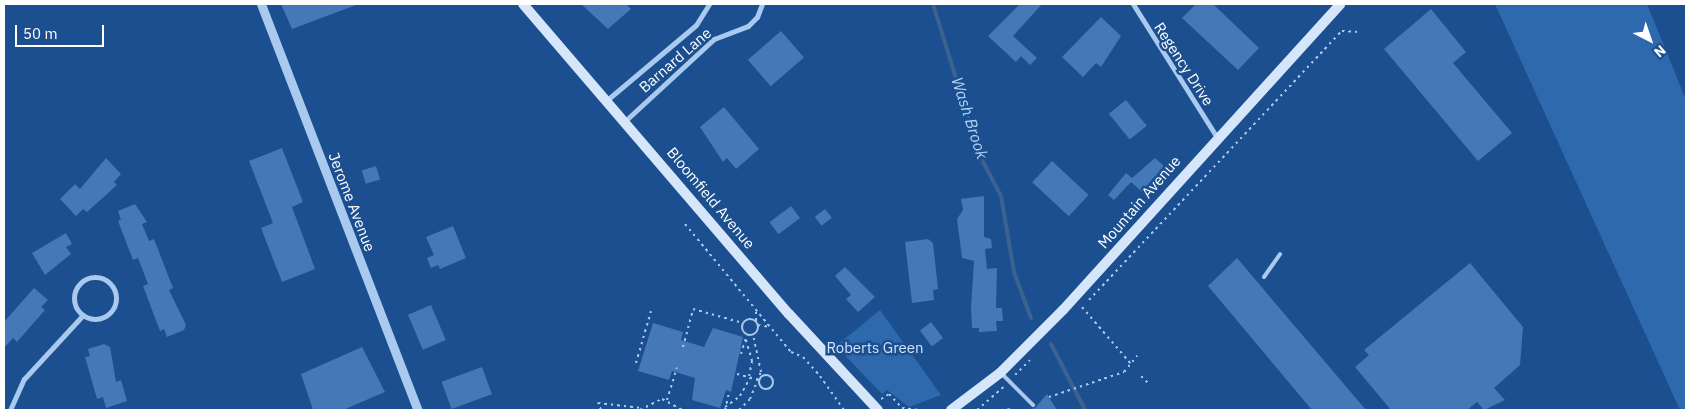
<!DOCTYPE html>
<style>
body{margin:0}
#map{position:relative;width:1690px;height:414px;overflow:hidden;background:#1b4f8f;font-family:"IBM Plex Sans",sans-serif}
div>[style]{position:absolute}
.green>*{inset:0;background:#2e69ad}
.stream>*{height:4px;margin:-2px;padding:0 2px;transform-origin:2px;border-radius:2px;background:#3c6290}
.building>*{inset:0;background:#4478b7;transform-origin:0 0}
.path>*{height:2px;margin-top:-1px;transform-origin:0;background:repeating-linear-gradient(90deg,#a9c9ee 0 2.5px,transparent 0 6.5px)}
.path>.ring{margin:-1px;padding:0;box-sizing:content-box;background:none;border:2px solid #a9c9ee;border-radius:50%}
.service>*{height:4px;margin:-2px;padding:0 2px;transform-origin:2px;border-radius:2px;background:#a9c9ee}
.minor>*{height:5px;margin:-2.5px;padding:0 2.5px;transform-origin:2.5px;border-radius:2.5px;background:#a9c9ee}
.minor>.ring{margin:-2.5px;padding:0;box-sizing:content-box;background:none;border:5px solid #a9c9ee;border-radius:50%}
.tertiary>*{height:9px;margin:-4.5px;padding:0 4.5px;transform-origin:4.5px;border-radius:4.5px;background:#a9c9ee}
.secondary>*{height:10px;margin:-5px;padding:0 5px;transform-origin:5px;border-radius:5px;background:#d6e6fa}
span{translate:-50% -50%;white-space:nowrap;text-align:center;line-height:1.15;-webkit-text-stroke:5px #1b4f8f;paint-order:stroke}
.street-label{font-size:15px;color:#fff}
.park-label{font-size:15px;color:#cfe3fa}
.water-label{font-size:16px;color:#b5d3f5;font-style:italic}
.frame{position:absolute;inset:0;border:5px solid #fff;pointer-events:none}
.north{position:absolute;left:1625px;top:15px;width:50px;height:50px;-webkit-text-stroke:4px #1b4f8f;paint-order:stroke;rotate:139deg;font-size:14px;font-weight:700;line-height:20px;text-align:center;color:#fff}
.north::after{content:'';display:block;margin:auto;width:18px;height:22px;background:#fff;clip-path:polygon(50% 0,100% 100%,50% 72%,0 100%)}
.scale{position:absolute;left:15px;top:25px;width:89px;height:22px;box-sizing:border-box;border:2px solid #fff;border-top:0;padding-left:6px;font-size:15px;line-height:18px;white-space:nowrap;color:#fff;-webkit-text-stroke:4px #1b4f8f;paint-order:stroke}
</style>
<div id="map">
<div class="green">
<div style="clip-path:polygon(1495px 4px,1647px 4px,1686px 100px,1686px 410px,1680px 410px)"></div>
<div style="clip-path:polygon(880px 310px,941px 395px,909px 407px,887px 390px,882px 394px,836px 346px)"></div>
</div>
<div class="stream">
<div style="left:933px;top:4px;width:159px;rotate:72.8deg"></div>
<div style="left:980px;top:156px;width:45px;rotate:62.3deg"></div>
<div style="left:1001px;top:196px;width:77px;rotate:80.3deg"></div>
<div style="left:1014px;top:272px;width:49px;rotate:69.7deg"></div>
<div style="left:1051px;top:344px;width:74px;rotate:62.7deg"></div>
</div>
<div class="building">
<div style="clip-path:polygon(281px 4px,356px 4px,356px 5px,292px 29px)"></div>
<div style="clip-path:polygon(581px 4px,626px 4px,631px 9px,608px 29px)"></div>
<div style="clip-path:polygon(1020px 4px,1042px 4px,1013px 36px,1037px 58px,1030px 65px,1021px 56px,1016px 62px,988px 36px)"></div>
<div style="clip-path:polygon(1196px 4px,1213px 4px,1259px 48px,1238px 70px,1182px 18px)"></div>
<div style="clip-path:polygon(1431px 9px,1466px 52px,1453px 63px,1512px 133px,1478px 161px,1384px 49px)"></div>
<div style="clip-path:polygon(1101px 17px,1121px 36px,1101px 67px,1096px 63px,1083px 77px,1062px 57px)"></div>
<div style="left:781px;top:31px;width:35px;height:44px;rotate:49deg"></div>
<div style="left:1126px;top:100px;width:33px;height:22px;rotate:51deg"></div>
<div style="clip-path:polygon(724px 107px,759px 149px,736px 169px,727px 158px,723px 162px,700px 127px)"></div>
<div style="clip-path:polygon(282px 148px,303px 202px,292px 207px,315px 269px,282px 282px,261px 228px,273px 223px,249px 161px)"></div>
<div style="clip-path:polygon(106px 158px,121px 174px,114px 182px,117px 185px,87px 212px,83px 209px,76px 216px,60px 199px,75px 184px,80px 189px)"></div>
<div style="clip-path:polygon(1155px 158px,1165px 167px,1142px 192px,1131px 182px,1114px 200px,1108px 195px,1126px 173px,1132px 178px)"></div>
<div style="left:1052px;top:161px;width:50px;height:29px;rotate:43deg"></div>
<div style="left:376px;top:166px;width:14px;height:15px;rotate:73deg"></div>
<div style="clip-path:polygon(984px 196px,984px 237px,991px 239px,992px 248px,985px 249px,987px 269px,997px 268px,996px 308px,1002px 308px,1003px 321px,996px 321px,997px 331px,979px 332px,979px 328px,972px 328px,971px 307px,974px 261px,962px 258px,957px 219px,963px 210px,961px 199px)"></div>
<div style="clip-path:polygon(135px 204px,147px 222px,142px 224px,149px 241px,154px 239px,173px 288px,169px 290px,186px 325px,184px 330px,167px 337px,164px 329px,160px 331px,143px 286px,148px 284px,138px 258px,133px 260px,118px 221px,121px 220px,118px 211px)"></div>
<div style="left:791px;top:206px;width:15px;height:27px;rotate:53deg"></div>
<div style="left:825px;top:209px;width:11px;height:13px;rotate:52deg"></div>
<div style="clip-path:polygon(453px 226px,466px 258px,440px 269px,438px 265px,431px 268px,427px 258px,434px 255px,426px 237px)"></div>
<div style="clip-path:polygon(66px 233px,72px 244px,66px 247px,71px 254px,45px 275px,32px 253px)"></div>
<div style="clip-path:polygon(928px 239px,933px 243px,938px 289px,933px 290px,934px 300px,912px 303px,905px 242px)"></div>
<div style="clip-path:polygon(1237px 258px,1366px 410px,1312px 410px,1208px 286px)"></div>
<div style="clip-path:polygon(1470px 263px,1523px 327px,1520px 365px,1494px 388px,1505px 400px,1484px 410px,1477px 402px,1467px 410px,1391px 410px,1355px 367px,1369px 355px,1364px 350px)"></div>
<div style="clip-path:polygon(845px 267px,875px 297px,858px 312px,846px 299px,851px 295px,835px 276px)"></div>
<div style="clip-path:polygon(34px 288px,48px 300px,41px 307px,45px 310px,17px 342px,13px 338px,4px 348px,4px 322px)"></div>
<div style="left:431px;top:305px;width:38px;height:25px;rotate:67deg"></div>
<div style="left:931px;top:322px;width:20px;height:14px;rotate:53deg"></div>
<div style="clip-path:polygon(653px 323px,683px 332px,681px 340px,704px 347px,713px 328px,743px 337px,731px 392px,726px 390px,720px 408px,692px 400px,695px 378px,672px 371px,669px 380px,638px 371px)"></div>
<div style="clip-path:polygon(104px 344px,110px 347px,116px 382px,121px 380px,127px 401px,106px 408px,103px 397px,97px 399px,85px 357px,90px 356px,88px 349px)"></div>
<div style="clip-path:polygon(362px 347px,385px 392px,343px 410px,313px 410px,301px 374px)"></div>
<div style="left:482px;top:367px;width:29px;height:43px;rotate:70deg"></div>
<div style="clip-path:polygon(1047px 394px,1057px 410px,1026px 410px,1035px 408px)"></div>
</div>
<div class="path">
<div style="left:685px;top:224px;width:166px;rotate:50.4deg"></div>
<div style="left:791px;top:352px;width:13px;rotate:23deg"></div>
<div style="left:803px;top:357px;width:25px;rotate:48deg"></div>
<div style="left:820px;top:376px;width:42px;rotate:54.8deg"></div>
<div style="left:1089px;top:300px;width:369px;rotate:-46.8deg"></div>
<div style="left:1342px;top:31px;width:17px;rotate:3deg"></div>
<div style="left:1082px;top:307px;width:75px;rotate:49.3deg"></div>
<div class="ring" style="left:742px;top:319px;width:14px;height:14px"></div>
<div style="left:756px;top:321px;width:12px;rotate:-90deg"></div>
<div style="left:758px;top:325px;width:13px;rotate:9deg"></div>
<div style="left:746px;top:340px;width:22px;rotate:74deg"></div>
<div style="left:752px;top:361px;width:16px;rotate:101deg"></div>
<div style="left:683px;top:347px;width:39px;rotate:-75deg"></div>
<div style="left:693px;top:309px;width:52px;rotate:15.6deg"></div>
<div style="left:741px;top:354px;width:21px;rotate:-73deg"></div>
<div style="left:636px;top:363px;width:54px;rotate:-73.9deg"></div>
<div style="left:737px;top:374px;width:23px;rotate:15deg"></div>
<div class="ring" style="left:759px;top:375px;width:12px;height:12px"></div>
<div style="left:1015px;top:375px;width:21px;rotate:-45deg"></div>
<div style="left:1141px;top:376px;width:10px;rotate:45deg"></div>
<div style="left:1049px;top:397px;width:79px;rotate:-18.4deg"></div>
<div style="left:1124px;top:372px;width:21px;rotate:-51deg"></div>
<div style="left:881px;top:399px;width:9px;rotate:-32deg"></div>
<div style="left:889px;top:394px;width:19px;rotate:47deg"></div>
<div style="left:902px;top:408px;width:18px;rotate:6deg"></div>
<div style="left:667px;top:400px;width:34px;rotate:-73deg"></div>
<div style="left:725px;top:407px;width:19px;rotate:-36deg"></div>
<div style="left:740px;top:396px;width:21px;rotate:-61deg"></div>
<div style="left:601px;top:410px;width:8px;rotate:-113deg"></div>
<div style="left:598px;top:403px;width:44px;rotate:6.5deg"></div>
<div style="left:640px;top:410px;width:25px;rotate:-27deg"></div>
<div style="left:662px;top:399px;width:24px;rotate:28deg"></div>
<div style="left:710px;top:410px;width:7px"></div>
<div style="left:725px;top:410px;width:17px;rotate:-77deg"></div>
<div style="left:739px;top:410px;width:16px;rotate:-45deg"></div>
<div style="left:750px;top:399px;width:29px;rotate:-68deg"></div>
<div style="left:761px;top:372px;width:39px;rotate:-102deg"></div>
<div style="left:977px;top:410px;width:35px;rotate:-41deg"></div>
<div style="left:1001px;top:410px;width:12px;rotate:-5deg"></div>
</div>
<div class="service">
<div style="left:1264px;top:277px;width:28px;rotate:-55deg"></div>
<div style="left:1002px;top:374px;width:44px;rotate:45deg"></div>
</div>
<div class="minor">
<div style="left:1133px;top:4px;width:156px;rotate:57.8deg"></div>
<div style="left:607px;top:100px;width:116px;rotate:-40.1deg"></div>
<div style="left:696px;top:25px;width:25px;rotate:-58deg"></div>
<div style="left:625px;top:121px;width:121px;rotate:-42.7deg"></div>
<div style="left:714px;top:39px;width:36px;rotate:-21deg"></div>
<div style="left:748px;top:26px;width:13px;rotate:-45deg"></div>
<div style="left:757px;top:17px;width:14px;rotate:-69deg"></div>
<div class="ring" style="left:74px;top:277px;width:37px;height:37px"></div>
<div style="left:10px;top:410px;width:34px;rotate:-66deg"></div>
<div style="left:24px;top:379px;width:87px;rotate:-47.3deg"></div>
</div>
<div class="tertiary">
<div style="left:261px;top:4px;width:435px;rotate:68.9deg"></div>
</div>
<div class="secondary">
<div style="left:523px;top:4px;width:408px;rotate:49.4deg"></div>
<div style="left:789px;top:314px;width:131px;rotate:47.2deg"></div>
<div style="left:951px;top:410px;width:61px;rotate:-37.1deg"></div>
<div style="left:1000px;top:373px;width:89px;rotate:-45deg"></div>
<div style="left:1063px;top:310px;width:413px;rotate:-47.8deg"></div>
</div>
<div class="street-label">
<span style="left:675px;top:60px;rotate:-41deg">Barnard Lane</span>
<span style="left:1184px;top:64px;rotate:57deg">Regency Drive</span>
<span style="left:711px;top:198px;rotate:50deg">Bloomfield Avenue</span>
<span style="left:352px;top:202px;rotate:69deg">Jerome Avenue</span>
<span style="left:1139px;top:202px;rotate:-49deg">Mountain Avenue</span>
</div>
<div class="park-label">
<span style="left:875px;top:348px">Roberts Green</span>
</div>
<div class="water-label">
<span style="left:970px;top:118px;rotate:72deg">Wash Brook</span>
</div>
<div class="frame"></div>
<div class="north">N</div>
<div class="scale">50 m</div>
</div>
